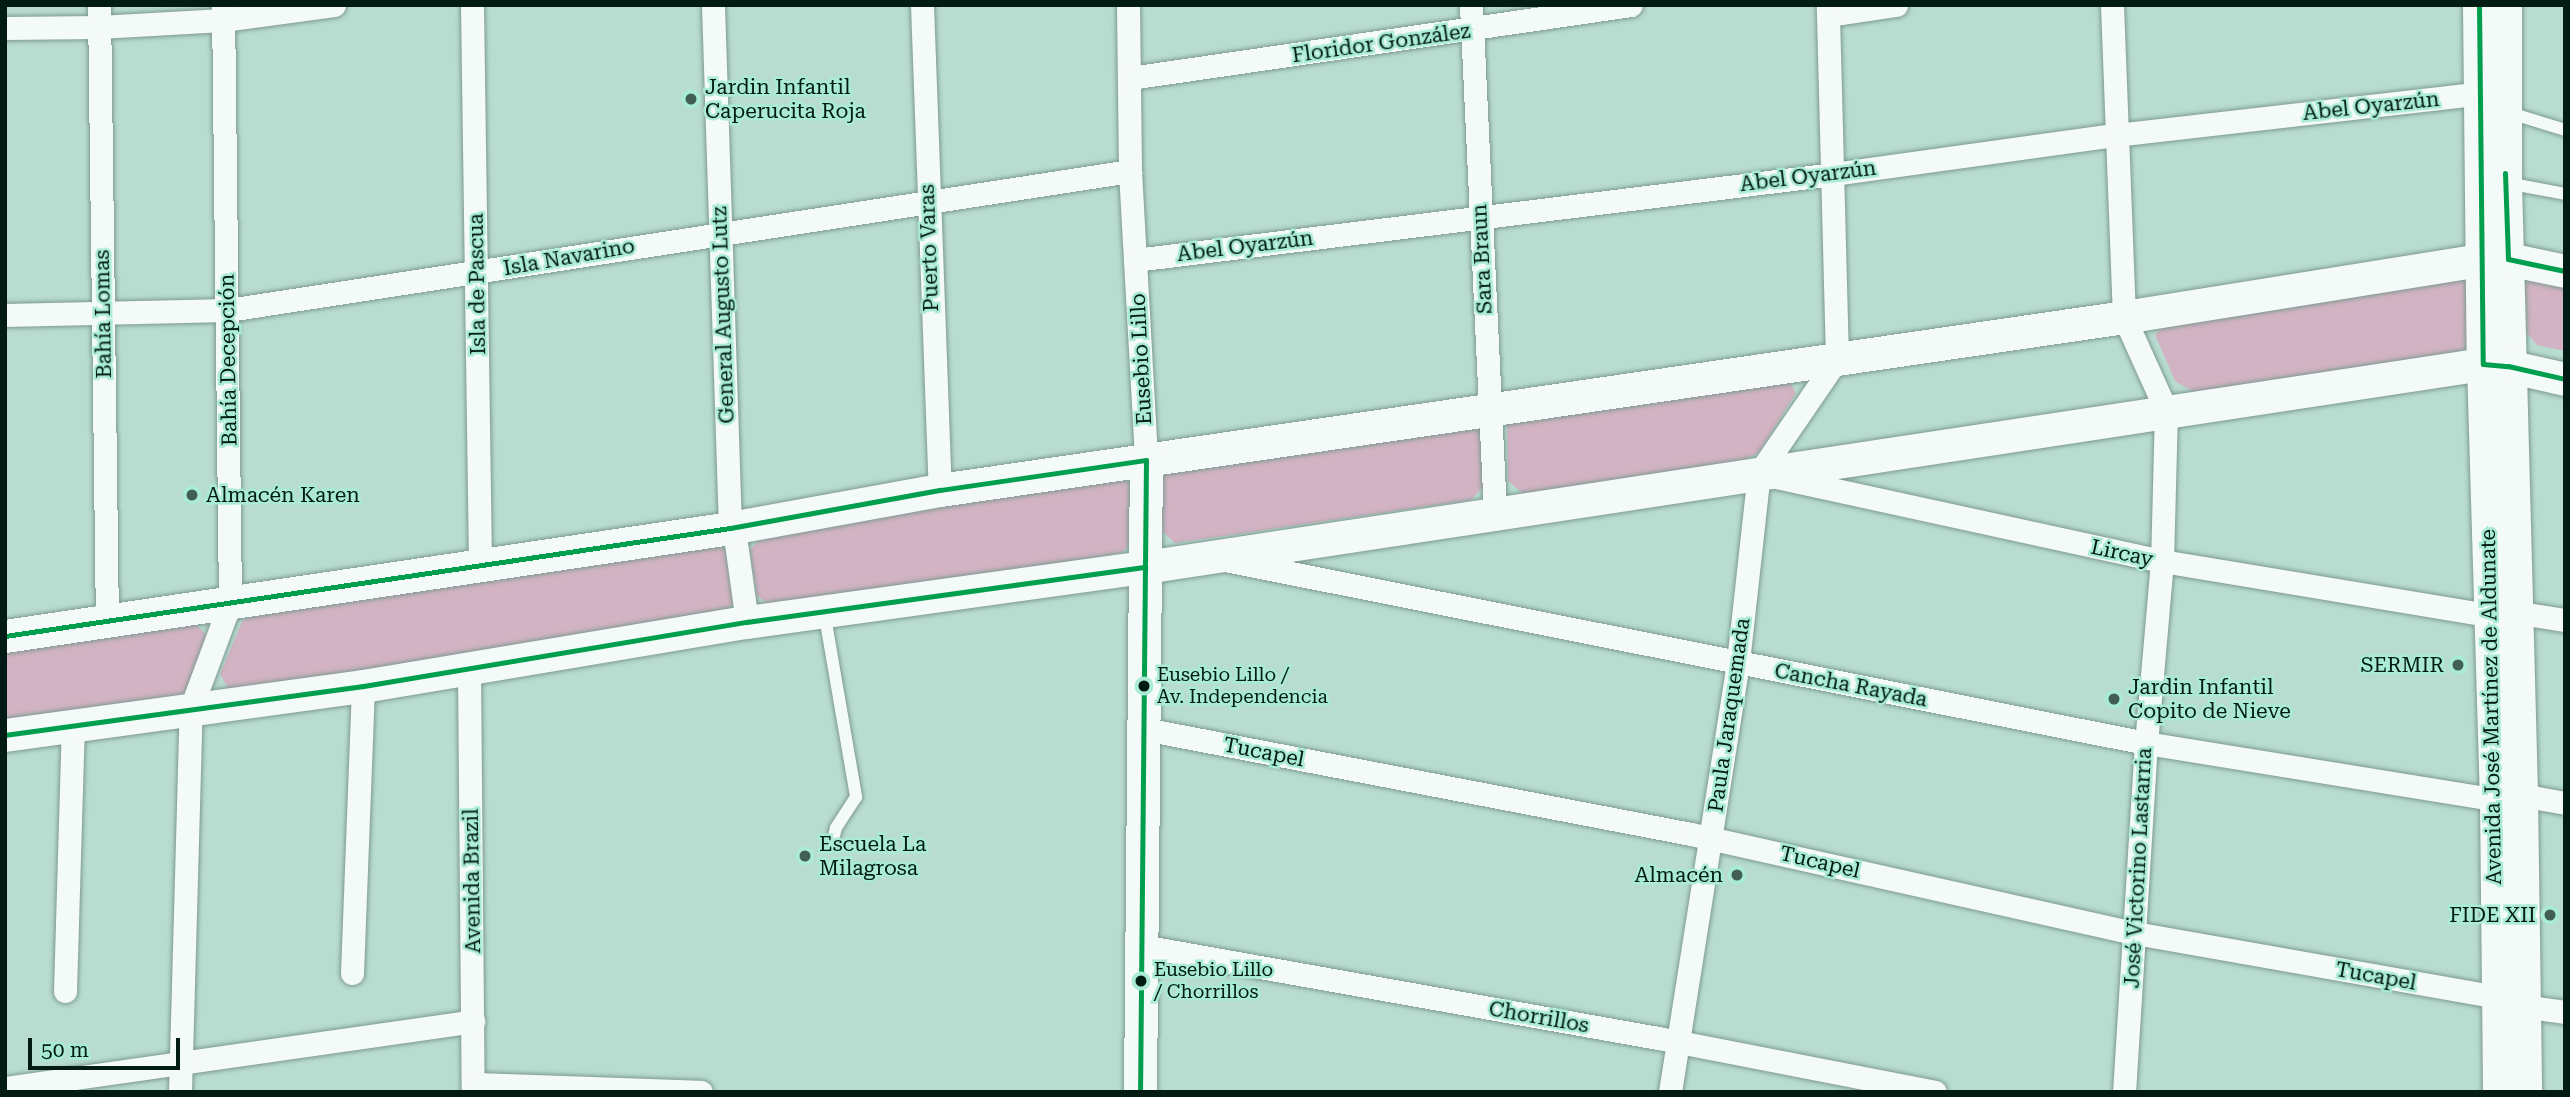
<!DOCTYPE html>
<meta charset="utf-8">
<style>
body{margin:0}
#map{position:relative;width:2570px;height:1097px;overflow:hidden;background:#b8dcd0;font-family:"Roboto Serif",serif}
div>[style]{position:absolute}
.green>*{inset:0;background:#d2b3c3}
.roads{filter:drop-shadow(0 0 2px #7e9a91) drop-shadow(0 0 2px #7e9a91)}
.lane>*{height:12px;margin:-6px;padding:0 6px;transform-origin:6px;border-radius:6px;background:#f4faf8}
.street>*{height:23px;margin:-11.5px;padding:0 11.5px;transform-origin:11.5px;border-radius:11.5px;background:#f4faf8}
.secondary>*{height:33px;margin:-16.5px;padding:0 16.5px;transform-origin:16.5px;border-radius:16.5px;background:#f4faf8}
.bus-1>*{height:5px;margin:-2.5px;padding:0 2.5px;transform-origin:2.5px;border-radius:2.5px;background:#009f4e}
.dots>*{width:19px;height:19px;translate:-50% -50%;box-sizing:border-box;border:4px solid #a9ebd4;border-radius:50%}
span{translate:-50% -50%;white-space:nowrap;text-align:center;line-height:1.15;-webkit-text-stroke:5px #a9ebd4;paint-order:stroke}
.bus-label{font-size:19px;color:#021b14}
.left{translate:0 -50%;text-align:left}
.street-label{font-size:21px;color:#021b14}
.poi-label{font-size:21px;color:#021b14}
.right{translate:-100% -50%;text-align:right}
.frame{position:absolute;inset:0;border:7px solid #021b14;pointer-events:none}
.scale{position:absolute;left:28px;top:1038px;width:152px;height:32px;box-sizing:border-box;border:4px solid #021b14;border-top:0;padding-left:9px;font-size:21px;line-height:24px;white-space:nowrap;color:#021b14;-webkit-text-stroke:5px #a9ebd4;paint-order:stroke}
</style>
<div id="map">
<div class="green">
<div style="clip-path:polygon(2538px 271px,2565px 277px,2565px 351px,2537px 345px,2527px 333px,2525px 280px)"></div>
<div style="clip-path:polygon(2454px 273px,2470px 282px,2474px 343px,2458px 352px,2197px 394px,2175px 381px,2155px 335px,2168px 320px)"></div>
<div style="clip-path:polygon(1786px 375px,1796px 393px,1759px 452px,1742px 462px,1524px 494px,1508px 481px,1507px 422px)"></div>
<div style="clip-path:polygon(1473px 420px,1483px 433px,1484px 486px,1471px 500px,1175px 543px,1163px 532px,1160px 477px,1178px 465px)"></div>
<div style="clip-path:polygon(1116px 472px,1131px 484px,1135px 540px,1121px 553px,773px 607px,757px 596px,750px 550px,763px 536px)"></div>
<div style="clip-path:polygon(710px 540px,725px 549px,733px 603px,722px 615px,231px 694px,220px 674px,242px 622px,258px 611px)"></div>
<div style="clip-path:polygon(194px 622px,209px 638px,188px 694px,5px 728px,5px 648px)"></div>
</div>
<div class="roads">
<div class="lane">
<div style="left:2507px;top:112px;width:61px;rotate:17.2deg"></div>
<div style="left:2507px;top:183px;width:59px;rotate:10.7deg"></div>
<div style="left:824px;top:611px;width:189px;rotate:80.2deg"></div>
<div style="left:856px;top:797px;width:37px;rotate:123deg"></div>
<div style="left:836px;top:828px;width:11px;rotate:105deg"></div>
</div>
<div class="street">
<div style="left:99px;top:5px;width:617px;rotate:89.26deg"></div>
<div style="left:472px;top:5px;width:559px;rotate:89.18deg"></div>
<div style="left:713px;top:5px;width:523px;rotate:88.14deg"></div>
<div style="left:730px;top:528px;width:16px;rotate:68deg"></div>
<div style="left:736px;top:543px;width:80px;rotate:82.1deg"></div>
<div style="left:922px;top:5px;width:485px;rotate:87.9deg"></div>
<div style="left:1128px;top:5px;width:166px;rotate:89.3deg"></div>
<div style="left:1130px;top:171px;width:289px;rotate:86.8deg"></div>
<div style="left:1471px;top:5px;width:509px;rotate:87.3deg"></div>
<div style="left:2112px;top:5px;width:312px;rotate:87.8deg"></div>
<div style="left:2124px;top:317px;width:102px;rotate:65.7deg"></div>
<div style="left:2166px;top:410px;width:151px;rotate:91.5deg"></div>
<div style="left:2162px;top:561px;width:183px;rotate:95deg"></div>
<div style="left:2146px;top:743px;width:350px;rotate:93.6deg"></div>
<div style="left:1829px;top:15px;width:68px;rotate:-8.5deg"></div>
<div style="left:5px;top:28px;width:94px;rotate:-0.6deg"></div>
<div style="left:99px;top:27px;width:124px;rotate:-3.2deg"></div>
<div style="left:223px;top:20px;width:112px;rotate:-7.7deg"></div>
<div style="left:1130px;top:78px;width:506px;rotate:-8.29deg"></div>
<div style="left:1135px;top:260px;width:703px;rotate:-7.02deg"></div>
<div style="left:1833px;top:174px;width:285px;rotate:-7.9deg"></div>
<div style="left:2115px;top:135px;width:368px;rotate:-6.5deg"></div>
<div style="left:5px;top:315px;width:223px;rotate:-1.3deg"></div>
<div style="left:228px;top:310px;width:913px;rotate:-8.76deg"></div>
<div style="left:1776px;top:477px;width:395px;rotate:12.3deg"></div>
<div style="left:2162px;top:561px;width:331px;rotate:9.4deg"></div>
<div style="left:1230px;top:561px;width:934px;rotate:11.24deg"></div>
<div style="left:2146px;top:743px;width:355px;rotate:9.2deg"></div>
<div style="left:2514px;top:612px;width:52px;rotate:8.9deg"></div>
<div style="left:469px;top:670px;width:422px;rotate:89.5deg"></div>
<div style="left:1144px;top:729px;width:557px;rotate:10.87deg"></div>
<div style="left:1691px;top:834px;width:449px;rotate:12.6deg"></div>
<div style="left:2129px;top:932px;width:373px;rotate:10deg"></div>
<div style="left:2521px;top:795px;width:45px;rotate:10.3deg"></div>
<div style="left:1142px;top:946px;width:524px;rotate:10.11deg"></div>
<div style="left:1658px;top:1038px;width:282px;rotate:11deg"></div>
<div style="left:352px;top:973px;width:287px;rotate:-87.8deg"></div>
<div style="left:65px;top:991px;width:267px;rotate:-88.3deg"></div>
<div style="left:2522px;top:1006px;width:43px;rotate:7.9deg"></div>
<div style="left:474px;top:1084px;width:227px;rotate:2deg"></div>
<div style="left:5px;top:1088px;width:473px;rotate:-8.1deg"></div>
<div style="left:180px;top:1092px;width:384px;rotate:-88.4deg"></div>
<div style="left:191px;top:708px;width:112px;rotate:-69.6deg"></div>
<div style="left:230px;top:603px;width:598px;rotate:-90.67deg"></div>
<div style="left:1670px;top:1092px;width:435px;rotate:-81deg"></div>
<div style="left:1738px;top:662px;width:190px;rotate:-83.7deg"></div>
<div style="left:1759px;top:473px;width:138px;rotate:-55.6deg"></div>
<div style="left:1837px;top:359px;width:354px;rotate:-91.5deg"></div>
</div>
<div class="secondary">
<div style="left:2479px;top:5px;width:359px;rotate:89.4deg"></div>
<div style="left:2483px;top:364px;width:436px;rotate:88.3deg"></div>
<div style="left:2496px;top:800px;width:292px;rotate:89.4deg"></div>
<div style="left:2505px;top:5px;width:177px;rotate:90deg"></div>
<div style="left:2505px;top:182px;width:613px;rotate:88.5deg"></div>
<div style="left:2521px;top:795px;width:297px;rotate:89.2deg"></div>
<div style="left:5px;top:636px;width:733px;rotate:-8.47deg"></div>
<div style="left:730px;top:528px;width:213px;rotate:-10.3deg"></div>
<div style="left:940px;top:490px;width:1197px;rotate:-8.31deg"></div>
<div style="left:2124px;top:317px;width:362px;rotate:-9.1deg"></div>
<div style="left:2481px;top:260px;width:27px;rotate:-2deg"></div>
<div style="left:2508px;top:259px;width:58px;rotate:11.9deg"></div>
<div style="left:5px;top:735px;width:361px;rotate:-7.8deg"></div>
<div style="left:363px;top:686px;width:389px;rotate:-9.5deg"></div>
<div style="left:747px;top:622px;width:402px;rotate:-7.9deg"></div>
<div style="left:1145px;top:567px;width:1353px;rotate:-8.63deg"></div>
<div style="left:2483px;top:364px;width:25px;rotate:5deg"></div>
<div style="left:2508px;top:366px;width:58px;rotate:12.8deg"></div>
<div style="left:1140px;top:1092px;width:632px;rotate:-89.46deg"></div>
</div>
</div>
<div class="bus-1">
<div style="left:2479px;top:5px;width:359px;rotate:89.4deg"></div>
<div style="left:2483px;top:364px;width:25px;rotate:5deg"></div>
<div style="left:2508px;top:366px;width:58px;rotate:12.8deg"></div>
<div style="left:2505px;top:173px;width:86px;rotate:88deg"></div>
<div style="left:2508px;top:259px;width:58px;rotate:11.9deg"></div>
<div style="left:5px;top:636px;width:733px;rotate:-8.47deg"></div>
<div style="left:730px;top:528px;width:213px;rotate:-10.3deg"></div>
<div style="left:940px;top:490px;width:208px;rotate:-8.3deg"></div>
<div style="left:1146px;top:460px;width:632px;rotate:90.54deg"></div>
<div style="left:5px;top:735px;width:361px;rotate:-7.8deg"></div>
<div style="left:363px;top:686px;width:389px;rotate:-9.5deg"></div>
<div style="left:747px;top:622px;width:402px;rotate:-7.9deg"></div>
</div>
<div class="dots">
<div style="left:691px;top:99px;background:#425f56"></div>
<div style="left:192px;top:495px;background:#425f56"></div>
<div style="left:2458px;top:665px;background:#425f56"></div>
<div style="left:1144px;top:686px;background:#021b14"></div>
<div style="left:2114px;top:699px;background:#425f56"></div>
<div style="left:805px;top:856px;background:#425f56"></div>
<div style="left:1737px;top:875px;background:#425f56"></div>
<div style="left:2550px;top:915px;background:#425f56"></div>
<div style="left:1141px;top:981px;background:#021b14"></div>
</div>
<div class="bus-label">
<span class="left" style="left:1157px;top:686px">Eusebio Lillo /<br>Av. Independencia</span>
<span class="left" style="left:1154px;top:981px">Eusebio Lillo<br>/ Chorrillos</span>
</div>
<div class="street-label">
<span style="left:1381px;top:43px;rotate:-8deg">Floridor González</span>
<span style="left:2371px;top:106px;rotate:-6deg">Abel Oyarzún</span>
<span style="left:1808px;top:176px;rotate:-7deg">Abel Oyarzún</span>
<span style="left:1245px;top:246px;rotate:-7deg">Abel Oyarzún</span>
<span style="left:929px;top:248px;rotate:-92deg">Puerto Varas</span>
<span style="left:569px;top:257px;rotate:-10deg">Isla Navarino</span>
<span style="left:1482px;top:259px;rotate:-93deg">Sara Braun</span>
<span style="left:477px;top:284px;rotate:-91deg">Isla de Pascua</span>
<span style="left:103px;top:314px;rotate:-91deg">Bahía Lomas</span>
<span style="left:723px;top:315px;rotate:-92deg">General Augusto Lutz</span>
<span style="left:1141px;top:359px;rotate:-93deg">Eusebio Lillo</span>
<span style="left:228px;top:360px;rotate:-91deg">Bahía Decepción</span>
<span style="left:2122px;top:553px;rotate:12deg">Lircay</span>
<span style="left:1851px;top:685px;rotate:11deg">Cancha Rayada</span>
<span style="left:2491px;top:707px;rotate:-91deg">Avenida José Martínez de Aldunate</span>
<span style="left:1729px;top:715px;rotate:-82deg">Paula Jaraquemada</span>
<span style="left:1264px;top:752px;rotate:11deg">Tucapel</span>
<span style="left:1820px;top:862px;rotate:13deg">Tucapel</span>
<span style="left:2138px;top:868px;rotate:-87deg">José Victorino Lastarria</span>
<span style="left:472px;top:881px;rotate:-91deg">Avenida Brazil</span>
<span style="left:2376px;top:976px;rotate:10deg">Tucapel</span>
<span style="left:1539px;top:1017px;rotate:10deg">Chorrillos</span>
</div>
<div class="poi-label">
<span class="left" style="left:705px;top:99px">Jardin Infantil<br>Caperucita Roja</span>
<span class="left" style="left:206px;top:495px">Almacén Karen</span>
<span class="right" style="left:2444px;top:665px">SERMIR</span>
<span class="left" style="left:2128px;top:699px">Jardin Infantil<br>Copito de Nieve</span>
<span class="left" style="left:819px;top:856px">Escuela La<br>Milagrosa</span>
<span class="right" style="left:1723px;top:875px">Almacén</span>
<span class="right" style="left:2536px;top:915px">FIDE XII</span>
</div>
<div class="frame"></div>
<div class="scale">50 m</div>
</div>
